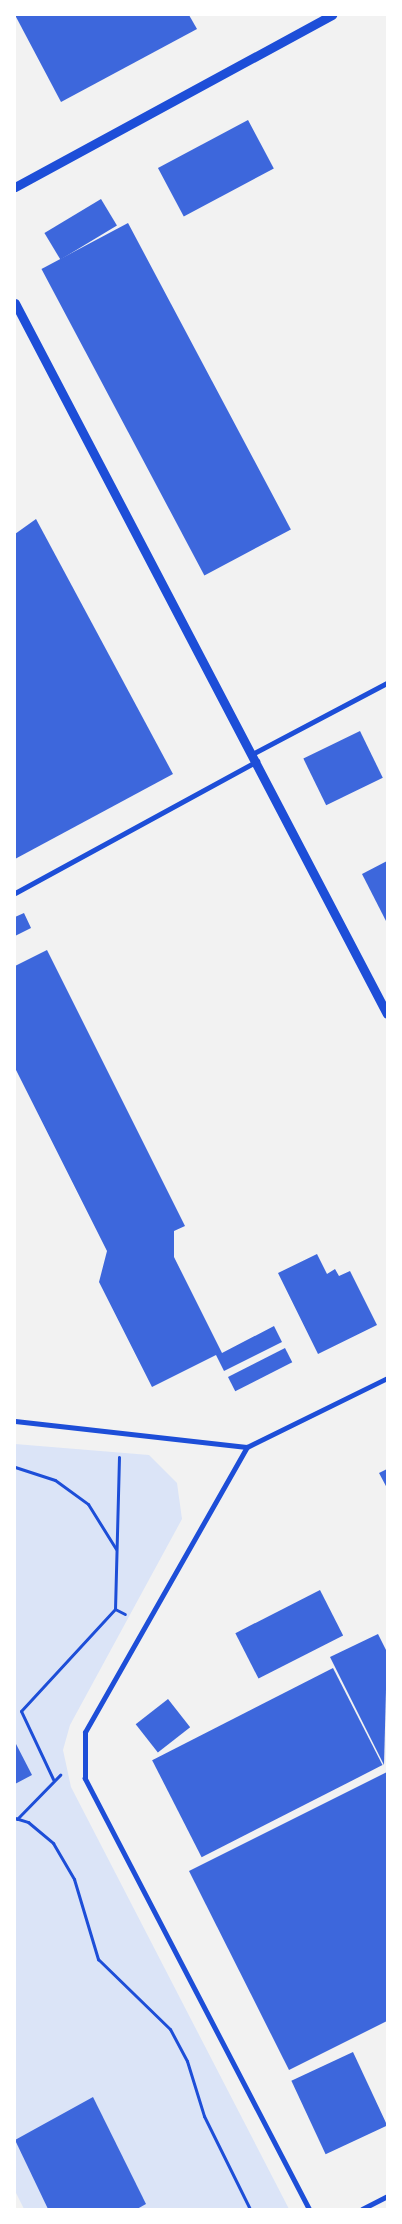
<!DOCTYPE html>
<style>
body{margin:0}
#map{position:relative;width:402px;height:2224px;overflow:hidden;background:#f2f2f2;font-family:Inter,sans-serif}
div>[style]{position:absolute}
.green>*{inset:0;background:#dbe4f7}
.building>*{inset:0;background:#3d67dc;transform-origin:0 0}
.path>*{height:3px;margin:-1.5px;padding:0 1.5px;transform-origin:1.5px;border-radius:1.5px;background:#1d4ed8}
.minor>*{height:5px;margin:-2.5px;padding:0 2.5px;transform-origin:2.5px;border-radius:2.5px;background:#1d4ed8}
.tertiary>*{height:9px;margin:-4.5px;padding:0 4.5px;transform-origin:4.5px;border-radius:4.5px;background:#1d4ed8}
span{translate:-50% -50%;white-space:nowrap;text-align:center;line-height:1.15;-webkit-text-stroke:4px #fff;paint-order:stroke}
.frame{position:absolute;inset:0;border:16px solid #fff;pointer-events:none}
</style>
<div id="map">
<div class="green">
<div style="clip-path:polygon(15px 1444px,149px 1455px,177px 1483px,182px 1519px,70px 1725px,63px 1750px,71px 1787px,289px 2209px,24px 2209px,15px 2191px)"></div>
</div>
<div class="building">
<div style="clip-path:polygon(15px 15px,189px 15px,197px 29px,61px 102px)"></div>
<div style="left:248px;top:120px;width:55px;height:102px;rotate:62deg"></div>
<div style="left:101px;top:199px;width:31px;height:66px;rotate:59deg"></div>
<div style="left:128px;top:223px;width:347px;height:98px;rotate:62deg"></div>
<div style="clip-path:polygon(36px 519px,173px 774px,15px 859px,15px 534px)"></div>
<div style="left:360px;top:731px;width:52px;height:63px;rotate:64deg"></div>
<div style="clip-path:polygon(387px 861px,387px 923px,362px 874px)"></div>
<div style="clip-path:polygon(24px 913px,31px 928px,15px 936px,15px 917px)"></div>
<div style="clip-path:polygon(47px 950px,185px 1226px,174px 1231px,174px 1257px,222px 1353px,274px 1326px,282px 1342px,224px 1371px,216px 1355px,152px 1387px,99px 1282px,107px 1251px,15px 1068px,15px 966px)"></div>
<div style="clip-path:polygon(317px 1254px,327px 1274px,335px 1269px,339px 1276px,350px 1271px,377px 1325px,318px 1354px,278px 1273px)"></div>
<div style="left:285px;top:1348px;width:16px;height:64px;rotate:63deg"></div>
<div style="clip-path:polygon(387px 1469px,387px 1488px,379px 1473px)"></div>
<div style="left:320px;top:1590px;width:51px;height:95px;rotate:63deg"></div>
<div style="clip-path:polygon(378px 1634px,387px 1652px,384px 1765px,330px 1657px)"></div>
<div style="left:333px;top:1668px;width:109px;height:203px;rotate:63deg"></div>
<div style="left:168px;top:1699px;width:36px;height:41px;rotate:52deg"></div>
<div style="clip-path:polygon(15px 1742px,32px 1775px,15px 1784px)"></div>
<div style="clip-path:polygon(387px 1772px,387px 2021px,289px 2070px,189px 1871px)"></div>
<div style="left:353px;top:2052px;width:81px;height:68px;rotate:65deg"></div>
<div style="clip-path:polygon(93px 2097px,146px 2204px,137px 2209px,48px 2209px,15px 2140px)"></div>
</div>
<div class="path">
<div style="left:119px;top:1457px;width:152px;rotate:91.5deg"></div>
<div style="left:115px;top:1609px;width:11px;rotate:27deg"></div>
<div style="left:15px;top:1467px;width:42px;rotate:18deg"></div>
<div style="left:55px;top:1480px;width:41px;rotate:36deg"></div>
<div style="left:88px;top:1504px;width:53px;rotate:58.1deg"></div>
<div style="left:53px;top:1779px;width:75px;rotate:-115.2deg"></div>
<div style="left:21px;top:1711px;width:139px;rotate:-47.3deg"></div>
<div style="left:15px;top:1818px;width:14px;rotate:17deg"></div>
<div style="left:28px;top:1822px;width:33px;rotate:40deg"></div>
<div style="left:53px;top:1843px;width:42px;rotate:59.7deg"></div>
<div style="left:74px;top:1879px;width:84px;rotate:73.3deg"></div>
<div style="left:98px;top:1959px;width:100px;rotate:44.2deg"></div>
<div style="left:170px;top:2029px;width:36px;rotate:62deg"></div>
<div style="left:187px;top:2061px;width:58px;rotate:72.8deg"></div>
<div style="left:204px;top:2116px;width:104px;rotate:63.7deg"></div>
<div style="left:17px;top:1819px;width:62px;rotate:-45.7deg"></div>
</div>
<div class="minor">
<div style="left:254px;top:753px;width:150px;rotate:-27.8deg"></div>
<div style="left:15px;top:893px;width:276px;rotate:-28.6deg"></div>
<div style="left:15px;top:1421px;width:233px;rotate:6.4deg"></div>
<div style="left:309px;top:2209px;width:486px;rotate:-117.5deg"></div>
<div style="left:85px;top:1778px;width:46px;rotate:-90deg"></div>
<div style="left:85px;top:1732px;width:328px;rotate:-60.4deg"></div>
<div style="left:247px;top:1447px;width:156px;rotate:-26.2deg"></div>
<div style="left:362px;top:2209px;width:28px;rotate:-27deg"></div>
</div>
<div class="tertiary">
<div style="left:15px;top:187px;width:361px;rotate:-28.5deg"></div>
<div style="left:15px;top:303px;width:802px;rotate:62.38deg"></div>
</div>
<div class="frame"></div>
</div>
